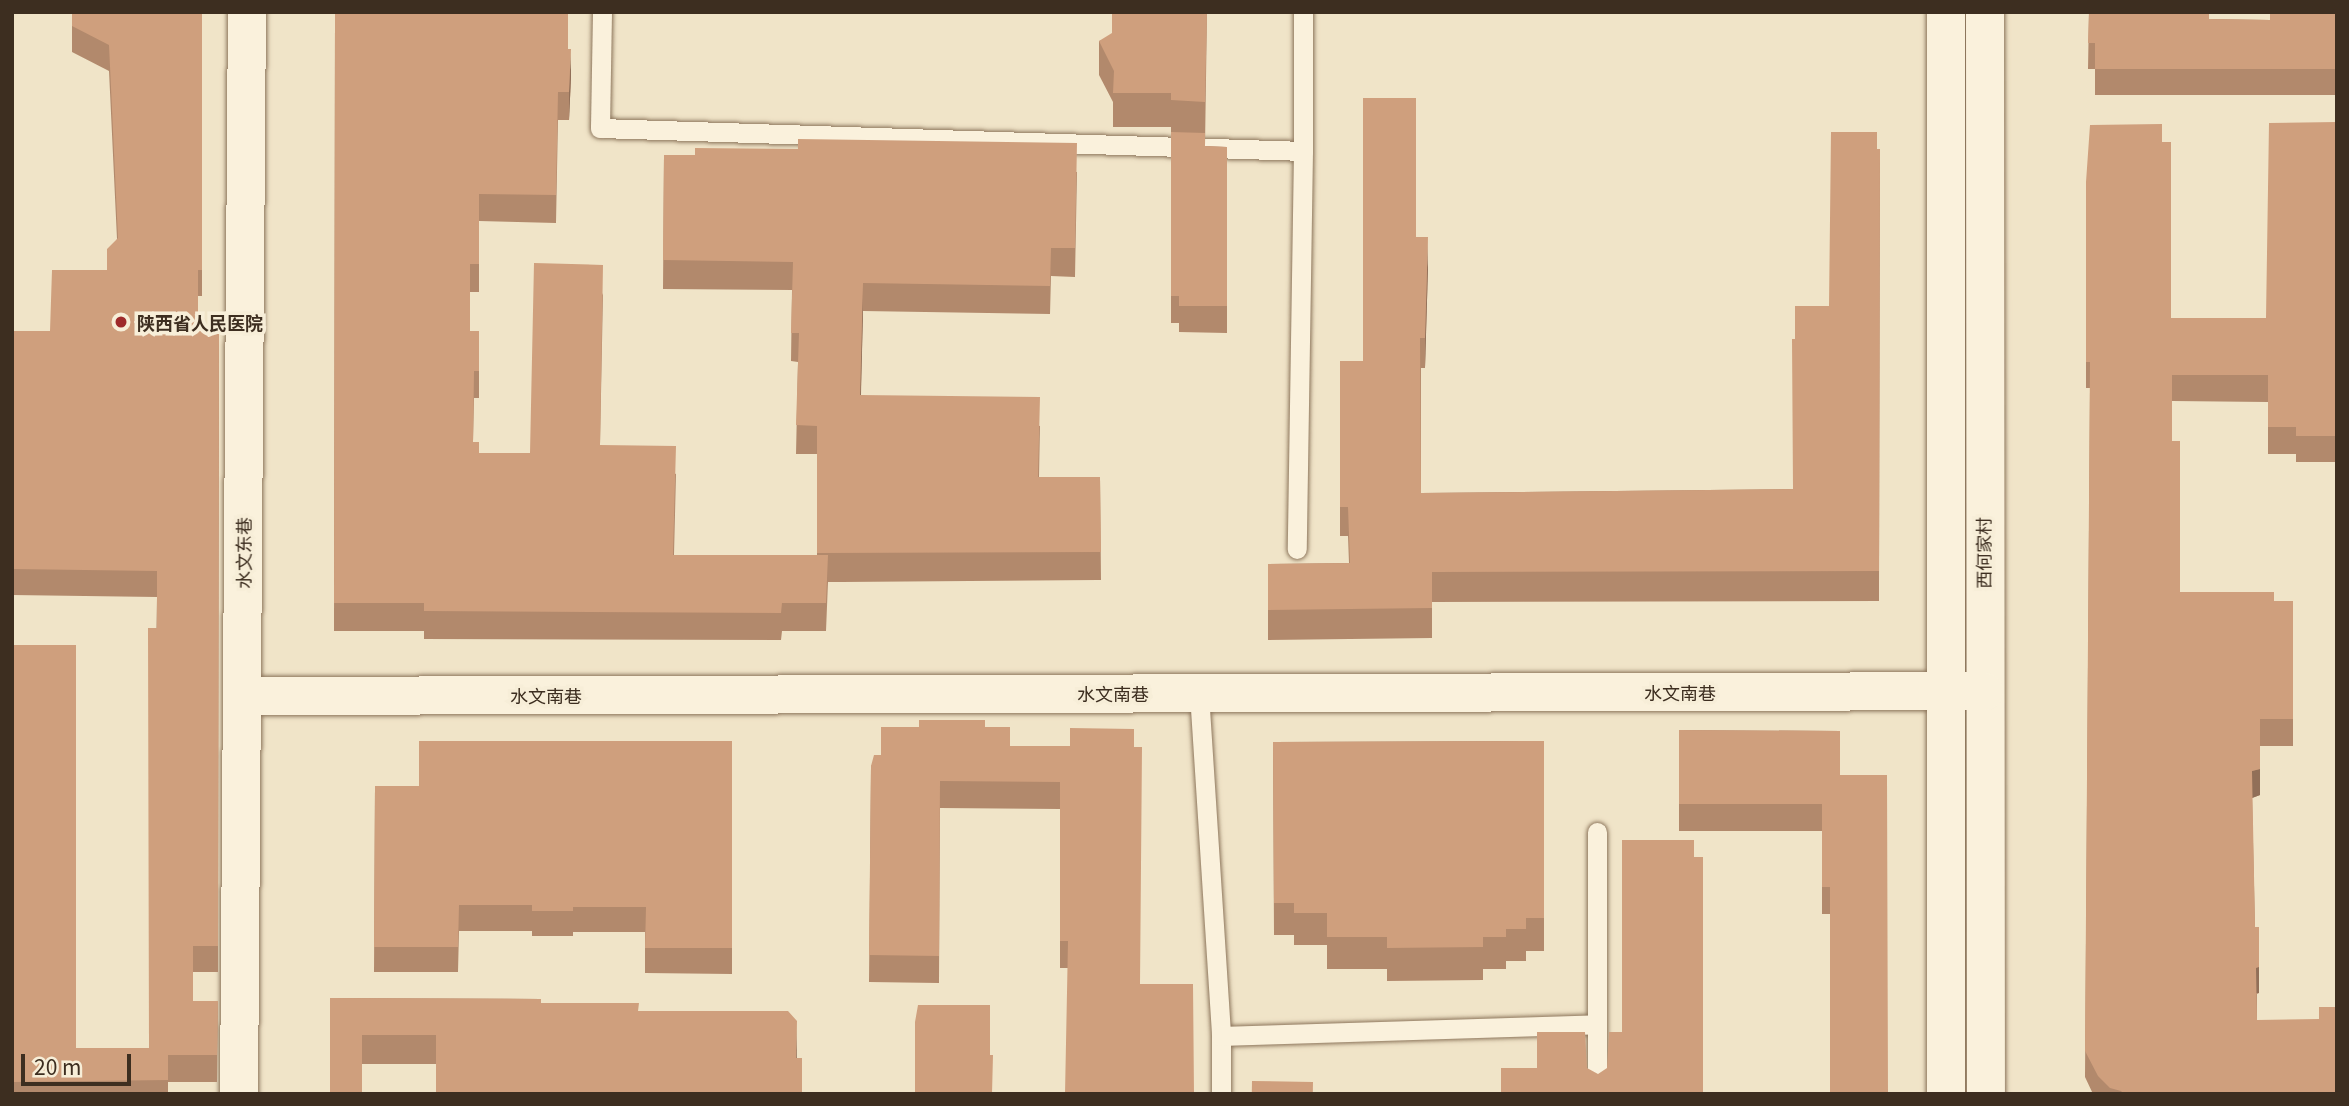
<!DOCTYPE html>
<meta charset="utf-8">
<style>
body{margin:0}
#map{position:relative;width:2349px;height:1106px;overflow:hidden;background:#f0e4c8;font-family:Georgia,"Noto Sans SC",serif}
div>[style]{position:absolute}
.roads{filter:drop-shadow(0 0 2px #8d765c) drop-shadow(0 0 2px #8d765c)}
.service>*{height:19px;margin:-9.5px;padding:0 9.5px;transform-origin:9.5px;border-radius:9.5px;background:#faf1dc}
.tertiary>*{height:38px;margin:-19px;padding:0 19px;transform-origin:19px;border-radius:19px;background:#faf1dc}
.wall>*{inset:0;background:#b2896c}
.shaded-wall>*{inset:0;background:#916f58;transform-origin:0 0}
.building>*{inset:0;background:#cf9f7d;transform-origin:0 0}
.dots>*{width:19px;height:19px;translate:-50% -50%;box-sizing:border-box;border:4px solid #f7eed8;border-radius:50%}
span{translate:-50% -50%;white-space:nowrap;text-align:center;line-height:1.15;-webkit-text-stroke:7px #f7eed8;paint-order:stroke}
.poi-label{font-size:18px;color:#3d2e20;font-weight:700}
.left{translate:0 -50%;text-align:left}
.street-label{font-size:18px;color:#3d2e20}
.frame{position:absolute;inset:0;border:14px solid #3d2e20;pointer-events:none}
.scale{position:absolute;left:21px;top:1054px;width:110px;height:32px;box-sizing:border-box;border:4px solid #3d2e20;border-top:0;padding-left:9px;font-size:21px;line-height:24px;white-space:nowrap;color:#3d2e20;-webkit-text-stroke:5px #f7eed8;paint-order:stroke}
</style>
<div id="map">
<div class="roads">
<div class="service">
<div style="left:602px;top:12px;width:116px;rotate:91deg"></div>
<div style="left:600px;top:128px;width:703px;rotate:1.87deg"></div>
<div style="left:1303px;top:151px;width:398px;rotate:90.9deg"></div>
<div style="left:1303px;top:12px;width:139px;rotate:90deg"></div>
<div style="left:1199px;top:693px;width:344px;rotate:86.3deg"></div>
<div style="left:1221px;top:1036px;width:58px;rotate:90deg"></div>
<div style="left:1221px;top:1036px;width:376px;rotate:-1.8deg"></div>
<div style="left:1597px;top:1094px;width:262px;rotate:-90deg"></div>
</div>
<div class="tertiary">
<div style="left:1946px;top:12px;width:1082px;rotate:90deg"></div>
<div style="left:1985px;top:12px;width:1082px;rotate:89.95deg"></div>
<div style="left:242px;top:696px;width:1742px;rotate:-0.16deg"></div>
<div style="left:239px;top:1094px;width:1082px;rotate:-89.58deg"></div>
</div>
</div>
<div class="wall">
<div style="clip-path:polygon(72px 12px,202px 12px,202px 296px,198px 296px,198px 328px,219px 328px,218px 972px,193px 972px,193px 1001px,218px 1001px,217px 1082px,168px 1082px,168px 1094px,14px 1094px,14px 1085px,12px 1085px,13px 645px,76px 1048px,149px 1048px,157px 597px,12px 595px,12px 331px,50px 331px,107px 270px,117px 239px,109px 71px,72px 52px)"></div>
<div style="clip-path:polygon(335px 12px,568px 49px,571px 77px,569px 120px,558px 120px,556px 223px,479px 221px,479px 292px,470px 292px,470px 331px,479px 331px,479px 398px,474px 398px,473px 442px,479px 453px,530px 453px,603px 293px,600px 445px,676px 474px,674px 555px,817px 555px,817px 454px,796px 454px,798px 362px,791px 361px,792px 290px,663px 289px,664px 155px,1077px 172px,1075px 277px,1051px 276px,1050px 314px,863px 311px,861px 395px,1040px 426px,1039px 477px,1100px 477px,1101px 580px,828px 582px,826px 631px,782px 631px,781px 640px,424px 639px,424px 631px,334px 631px)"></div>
<div style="clip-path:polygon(1207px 12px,1205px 146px,1227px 147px,1227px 333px,1179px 332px,1179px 323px,1171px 323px,1171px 127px,1113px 127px,1113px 102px,1099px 75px,1099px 41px)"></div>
<div style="clip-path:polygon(2089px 12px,2209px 19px,2270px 20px,2337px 12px,2337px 95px,2095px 95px,2095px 69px,2088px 69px)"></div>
<div style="clip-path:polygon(2337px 122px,2337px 462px,2296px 462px,2296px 454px,2268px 454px,2268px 402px,2172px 401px,2172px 441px,2180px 592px,2274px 601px,2293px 601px,2293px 746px,2260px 746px,2260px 795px,2252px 798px,2255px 927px,2259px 993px,2257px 994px,2257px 1020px,2337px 1094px,2093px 1094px,2085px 1077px,2090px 388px,2086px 388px,2086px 182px,2162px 142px,2171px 318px,2266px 318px)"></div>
<div style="clip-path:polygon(1877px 149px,1880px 149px,1879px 601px,1432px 602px,1432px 638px,1268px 640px,1268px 564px,1349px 563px,1348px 536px,1340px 536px,1340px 361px,1363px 361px,1416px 237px,1428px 267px,1425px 368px,1421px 368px,1421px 493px,1793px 489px,1795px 339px,1829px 306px)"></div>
<div style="clip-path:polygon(919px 727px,985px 727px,1010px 746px,1070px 746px,1140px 984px,1194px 1094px,1068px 968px,1060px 968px,1060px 809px,940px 808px,939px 983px,869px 982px,871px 766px,881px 755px)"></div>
<div style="clip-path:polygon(1679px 730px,1840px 731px,1830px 914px,1822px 914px,1822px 831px,1679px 831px)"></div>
<div style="clip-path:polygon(732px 741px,732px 974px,645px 973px,645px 932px,573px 932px,573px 936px,532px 936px,532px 931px,459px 931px,458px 972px,374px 972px,375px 786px,419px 786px)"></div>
<div style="clip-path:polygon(1544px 741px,1544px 951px,1526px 951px,1526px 961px,1506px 961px,1506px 969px,1483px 969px,1483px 980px,1387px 981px,1387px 969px,1327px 969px,1327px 945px,1294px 945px,1294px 935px,1274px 935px,1273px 742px)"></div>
<div style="clip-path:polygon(330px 998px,541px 999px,436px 1064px,362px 1064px)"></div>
</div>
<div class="shaded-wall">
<div style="clip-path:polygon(571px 49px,571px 77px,569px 120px,569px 92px)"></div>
<div style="clip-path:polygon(1428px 237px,1428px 267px,1425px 368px,1425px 338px)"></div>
<div style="clip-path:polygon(863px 283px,863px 311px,860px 424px,860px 395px)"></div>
<div style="clip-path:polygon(2260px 769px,2260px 795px,2252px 798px,2252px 771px)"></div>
<div style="left:2259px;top:967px;width:26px;height:3px;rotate:90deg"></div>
<div style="clip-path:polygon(797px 1021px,797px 1050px,796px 1088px,796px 1058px)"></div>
</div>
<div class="building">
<div style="clip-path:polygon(72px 12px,202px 12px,202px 270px,198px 270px,198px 328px,219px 328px,218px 946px,193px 946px,193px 1001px,218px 1001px,217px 1055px,168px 1055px,168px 1080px,14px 1082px,14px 1058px,12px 1058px,13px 645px,76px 645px,76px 1048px,149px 1048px,148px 628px,157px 628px,157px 571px,12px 569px,12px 331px,50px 331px,52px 270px,107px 270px,107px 249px,118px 238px,109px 45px,72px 26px)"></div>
<div style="clip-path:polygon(335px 12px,568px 12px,568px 49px,571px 49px,569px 92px,558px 92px,556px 195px,479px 194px,479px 264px,470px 264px,470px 331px,479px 331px,479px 371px,474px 371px,473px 442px,479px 442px,479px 453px,530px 453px,534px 263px,603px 265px,600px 445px,676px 446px,673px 555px,828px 555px,826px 603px,782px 603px,781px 613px,424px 611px,424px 603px,334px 603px)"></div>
<div style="clip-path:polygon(1112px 12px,1207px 12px,1205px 102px,1171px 100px,1171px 93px,1113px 93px,1114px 71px,1099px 41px,1112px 33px)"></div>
<div style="clip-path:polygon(2089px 12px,2209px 12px,2209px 19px,2270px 20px,2270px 12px,2337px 12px,2337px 69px,2095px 69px,2095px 43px,2088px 43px)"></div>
<div style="clip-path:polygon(1363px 98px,1416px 98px,1416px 237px,1428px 237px,1425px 338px,1420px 338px,1421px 493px,1793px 489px,1792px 339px,1795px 339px,1795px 306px,1829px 306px,1831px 132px,1877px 132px,1877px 149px,1880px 149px,1879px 571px,1432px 572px,1432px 608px,1268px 610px,1268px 564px,1350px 563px,1348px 507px,1340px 507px,1340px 361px,1363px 361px)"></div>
<div style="clip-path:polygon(2337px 122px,2337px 436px,2296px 436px,2296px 427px,2268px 427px,2268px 375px,2172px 375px,2172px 441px,2180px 441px,2180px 592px,2274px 592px,2274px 601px,2293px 601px,2293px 719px,2260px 719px,2260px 769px,2252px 771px,2255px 927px,2259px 927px,2259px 967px,2256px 968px,2257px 1020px,2319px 1019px,2319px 1007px,2337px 1007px,2337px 1094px,2124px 1094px,2121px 1091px,2110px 1088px,2098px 1076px,2085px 1051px,2090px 362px,2086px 362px,2086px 182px,2090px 125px,2162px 124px,2162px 142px,2171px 142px,2171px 318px,2266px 318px,2269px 123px)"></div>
<div style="clip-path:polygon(1171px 132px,1205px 133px,1205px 146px,1227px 147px,1227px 306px,1179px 306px,1179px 296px,1171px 296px)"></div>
<div style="clip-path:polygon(798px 139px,1077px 143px,1075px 248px,1051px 248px,1050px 286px,863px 283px,860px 395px,1040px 397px,1038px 477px,1100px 477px,1101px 552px,817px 553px,817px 426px,796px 425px,799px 333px,791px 333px,793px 262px,663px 260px,664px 155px,695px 155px,695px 148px,798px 149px)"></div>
<div style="clip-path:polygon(919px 720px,985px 720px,985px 727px,1010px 727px,1010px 746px,1070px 746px,1070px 728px,1134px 729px,1134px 747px,1142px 747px,1140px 984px,1193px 984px,1194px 1094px,1065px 1094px,1068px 941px,1060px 941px,1060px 782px,940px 781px,939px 956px,869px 955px,871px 766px,874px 755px,881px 755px,881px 727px,919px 727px)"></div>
<div style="clip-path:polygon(1679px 730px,1840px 731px,1840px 775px,1887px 775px,1888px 1094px,1830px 1094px,1830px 887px,1822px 887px,1822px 804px,1679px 804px)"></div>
<div style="clip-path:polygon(419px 741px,732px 741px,732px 948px,645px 948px,646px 907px,573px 907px,573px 911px,532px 911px,532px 905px,459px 905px,458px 947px,374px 947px,375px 786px,419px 786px)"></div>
<div style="clip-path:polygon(1544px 741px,1544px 918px,1526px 918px,1526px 929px,1506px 929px,1506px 937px,1483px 937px,1483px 947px,1387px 948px,1387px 937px,1327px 937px,1327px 913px,1294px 913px,1294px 903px,1274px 903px,1273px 742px)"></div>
<div style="clip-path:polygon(1622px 840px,1694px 840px,1694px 857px,1703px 857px,1703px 1094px,1501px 1094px,1501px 1068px,1537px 1068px,1537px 1032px,1585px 1032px,1587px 1068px,1598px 1074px,1607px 1068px,1609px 1032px,1622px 1032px)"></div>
<div style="clip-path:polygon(330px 998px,541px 999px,541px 1003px,639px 1003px,638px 1011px,788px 1011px,797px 1021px,796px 1058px,802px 1058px,802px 1094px,436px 1094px,436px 1035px,362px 1035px,362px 1094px,330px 1094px)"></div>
<div style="clip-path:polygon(918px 1005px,990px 1005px,990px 1055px,993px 1055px,992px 1094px,915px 1094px,915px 1022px)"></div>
<div style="left:1252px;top:1081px;width:61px;height:13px;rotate:1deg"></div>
</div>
<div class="dots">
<div style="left:121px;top:322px;background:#9e2a2b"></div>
</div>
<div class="poi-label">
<span class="left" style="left:137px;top:322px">陕西省人民医院</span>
</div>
<div class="street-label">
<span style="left:243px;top:553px;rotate:-90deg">水文东巷</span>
<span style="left:1983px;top:553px;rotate:-90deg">西何家村</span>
<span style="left:1680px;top:692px">水文南巷</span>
<span style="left:1113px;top:693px">水文南巷</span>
<span style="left:546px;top:695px">水文南巷</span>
</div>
<div class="frame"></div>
<div class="scale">20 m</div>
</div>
